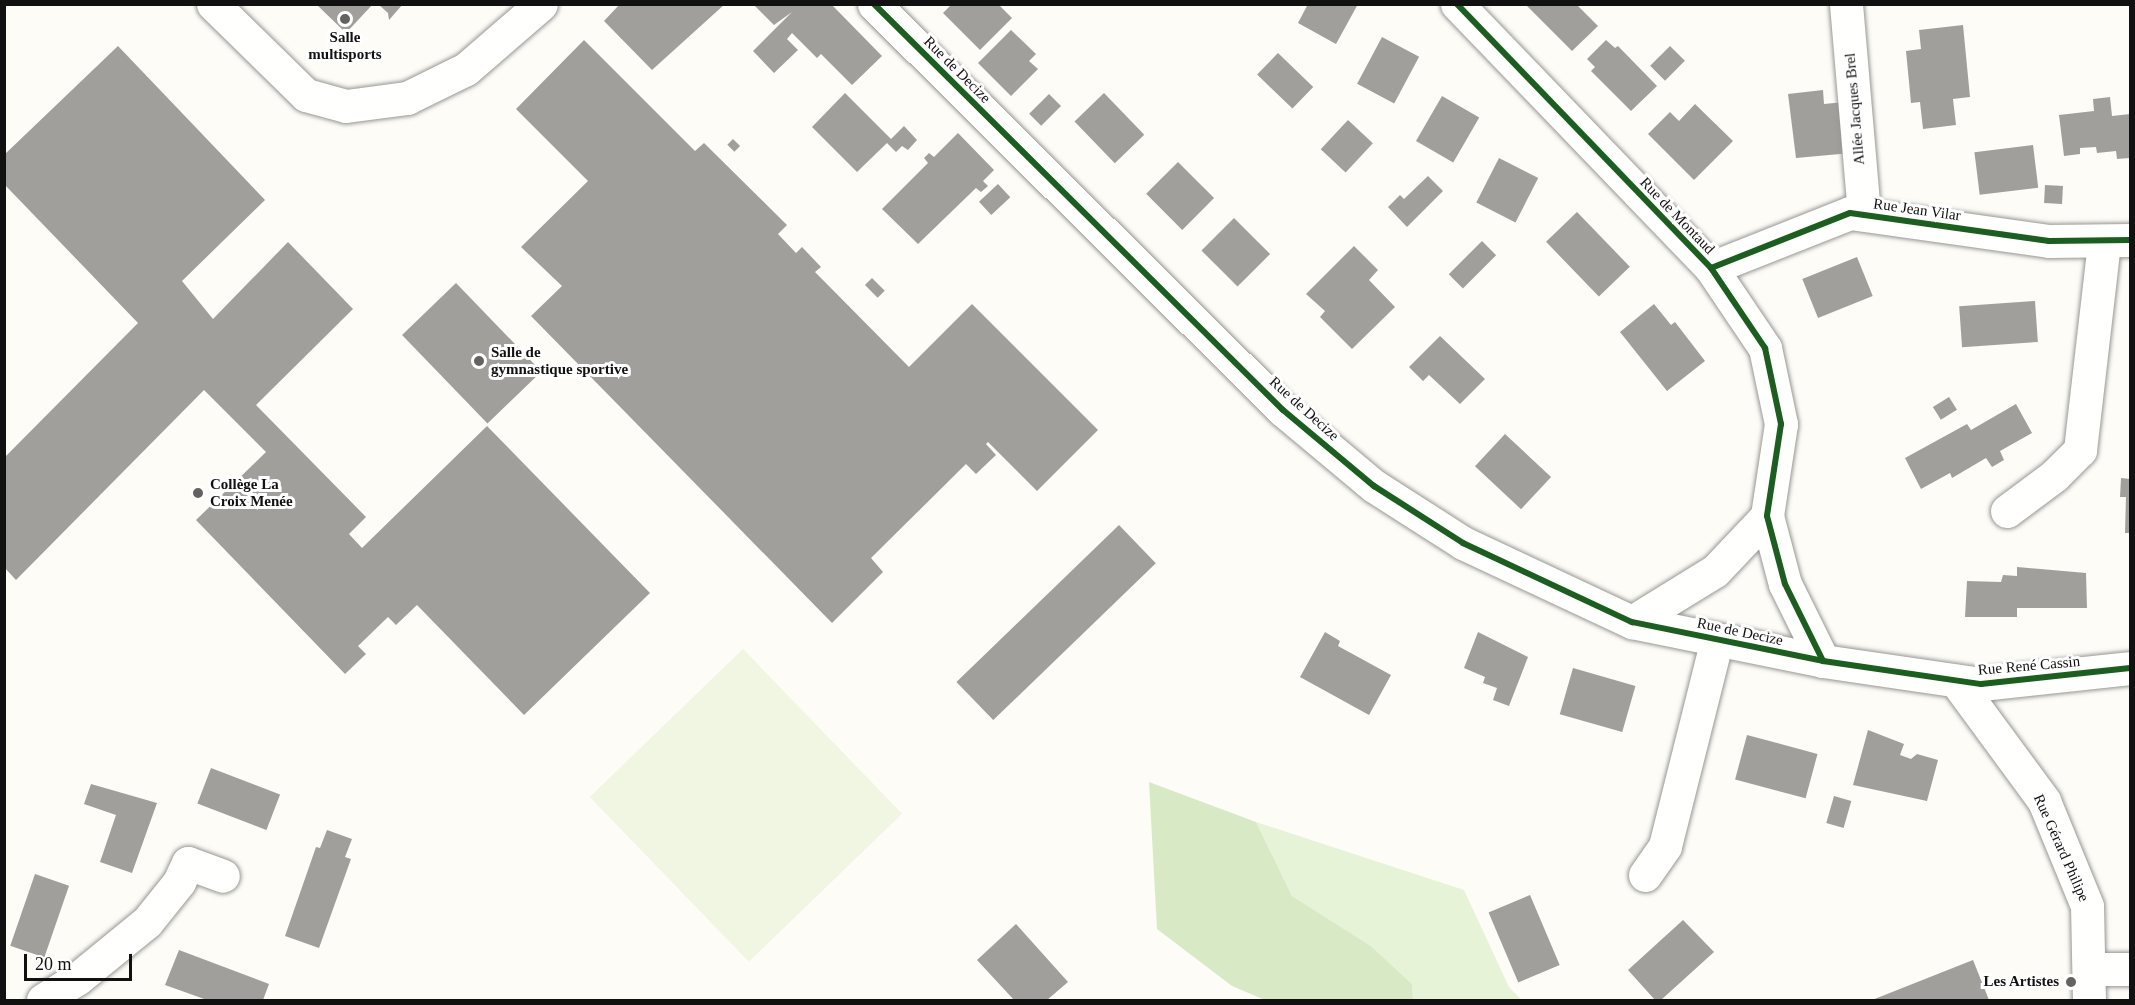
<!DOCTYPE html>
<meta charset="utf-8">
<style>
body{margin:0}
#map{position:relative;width:2135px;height:1005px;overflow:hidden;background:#fdfcf7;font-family:"Times New Roman",serif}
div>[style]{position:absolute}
.green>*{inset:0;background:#e7f3d7}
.forest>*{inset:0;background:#d8eac5}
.pitch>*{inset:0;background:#f0f6e1;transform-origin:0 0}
.building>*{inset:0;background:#a19f9c;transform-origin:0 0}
.roads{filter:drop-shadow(0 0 2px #979795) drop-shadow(0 0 2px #979795)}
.street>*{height:33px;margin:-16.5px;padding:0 16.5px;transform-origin:16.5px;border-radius:16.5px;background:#fffffe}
.cycleway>*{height:6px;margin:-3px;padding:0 3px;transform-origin:3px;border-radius:3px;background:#1b5e20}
.dots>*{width:16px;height:16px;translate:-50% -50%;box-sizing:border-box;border:3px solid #fff;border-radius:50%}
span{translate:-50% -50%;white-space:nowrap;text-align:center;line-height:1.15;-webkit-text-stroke:6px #fff;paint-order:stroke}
.poi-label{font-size:15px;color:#111;font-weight:700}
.left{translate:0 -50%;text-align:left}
.right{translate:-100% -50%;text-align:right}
.street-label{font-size:15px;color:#111}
.frame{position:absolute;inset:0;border:6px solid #111;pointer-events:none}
.scale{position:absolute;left:24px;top:954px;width:108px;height:27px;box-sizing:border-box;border:3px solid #111;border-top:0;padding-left:8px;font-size:18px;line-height:21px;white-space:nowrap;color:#111;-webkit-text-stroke:4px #fff;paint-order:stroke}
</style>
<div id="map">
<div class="green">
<div style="clip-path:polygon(1256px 822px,1464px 890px,1509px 987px,1522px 1000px,1413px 1000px,1412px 984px,1371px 946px,1292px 896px)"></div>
</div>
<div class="forest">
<div style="clip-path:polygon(1149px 782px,1256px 822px,1292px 896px,1371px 946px,1412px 984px,1413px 1000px,1265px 1000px,1232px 986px,1157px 929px)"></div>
</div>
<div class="pitch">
<div style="left:743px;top:649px;width:229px;height:213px;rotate:46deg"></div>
</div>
<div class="building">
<div style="clip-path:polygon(316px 4px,373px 4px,346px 33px)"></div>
<div style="clip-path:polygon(378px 4px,403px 4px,389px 20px,388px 13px)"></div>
<div style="clip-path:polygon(620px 4px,725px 4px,652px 70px,604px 21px)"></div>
<div style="clip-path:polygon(753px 4px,831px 4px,882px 56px,852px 85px,821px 54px,817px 58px,792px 33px,787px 39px,798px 50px,774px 73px,753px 51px,792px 12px,774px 25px)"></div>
<div style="clip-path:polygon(952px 4px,998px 4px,1012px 18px,980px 50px,943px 13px)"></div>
<div style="clip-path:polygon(1308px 4px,1358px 4px,1336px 44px,1298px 23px)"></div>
<div style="clip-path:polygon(1525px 4px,1576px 4px,1598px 26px,1572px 51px)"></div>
<div style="clip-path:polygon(1963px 25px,1970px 97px,1953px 99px,1956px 125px,1923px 129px,1920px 102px,1911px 103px,1906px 51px,1921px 49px,1919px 30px)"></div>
<div style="clip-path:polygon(1011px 30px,1036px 54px,1029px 61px,1038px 69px,1011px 96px,978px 63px)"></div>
<div style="left:1382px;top:37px;width:42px;height:53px;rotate:28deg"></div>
<div style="clip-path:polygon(584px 40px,695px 151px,704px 143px,787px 225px,778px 234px,796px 253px,802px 247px,821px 267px,815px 272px,909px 367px,972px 304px,1098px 430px,1037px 491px,988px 442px,986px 444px,996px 455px,976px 474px,966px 464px,871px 558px,883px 572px,832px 623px,531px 316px,562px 286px,521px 247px,588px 181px,516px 109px)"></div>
<div style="clip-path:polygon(1606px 40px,1615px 48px,1618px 46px,1657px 86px,1631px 111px,1591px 71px,1595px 67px,1587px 59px)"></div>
<div style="clip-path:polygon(118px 46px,265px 200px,182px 281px,213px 319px,288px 242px,353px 309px,256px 405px,366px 517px,349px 534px,362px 548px,487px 426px,650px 593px,524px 715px,417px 605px,396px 625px,388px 617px,358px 646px,366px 654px,345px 674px,196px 520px,266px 452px,204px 390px,16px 580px,4px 567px,4px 458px,138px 323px,4px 184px,4px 155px)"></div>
<div style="left:1670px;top:46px;width:21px;height:28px;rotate:45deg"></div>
<div style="left:1278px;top:53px;width:49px;height:30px;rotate:44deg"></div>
<div style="clip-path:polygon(1823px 90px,1824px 104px,1845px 102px,1851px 153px,1796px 158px,1788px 94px)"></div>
<div style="clip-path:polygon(845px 93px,891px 139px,904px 126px,917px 140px,908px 150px,902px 146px,896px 152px,887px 143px,857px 172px,812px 127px)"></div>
<div style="left:1104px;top:93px;width:58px;height:41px;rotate:46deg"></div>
<div style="left:1049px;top:94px;width:17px;height:28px;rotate:45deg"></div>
<div style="left:1442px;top:96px;width:43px;height:52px;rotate:30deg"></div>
<div style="clip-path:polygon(2110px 97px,2112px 116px,2130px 114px,2130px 158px,2117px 159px,2116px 151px,2097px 153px,2096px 147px,2080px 148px,2080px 154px,2064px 156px,2059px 115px,2094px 111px,2093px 99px)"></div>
<div style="clip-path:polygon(1695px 104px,1733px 141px,1694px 180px,1648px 134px,1670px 112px,1679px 121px)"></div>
<div style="left:1348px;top:120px;width:34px;height:40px;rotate:43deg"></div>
<div style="clip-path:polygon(958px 133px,994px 170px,983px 181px,988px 186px,981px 192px,976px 188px,918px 244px,882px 209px,928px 163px,924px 158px,929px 153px,934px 157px)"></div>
<div style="left:733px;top:139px;width:10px;height:8px;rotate:45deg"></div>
<div style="left:2033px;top:145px;width:43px;height:59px;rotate:83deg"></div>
<div style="left:1499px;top:158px;width:44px;height:50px;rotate:27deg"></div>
<div style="left:1178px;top:162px;width:51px;height:45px;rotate:45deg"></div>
<div style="clip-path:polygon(1428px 176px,1443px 191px,1407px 227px,1388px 207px,1400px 195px,1404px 199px)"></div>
<div style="left:998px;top:184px;width:18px;height:26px;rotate:47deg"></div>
<div style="left:2045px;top:185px;width:18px;height:18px;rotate:3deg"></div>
<div style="left:1577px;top:212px;width:76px;height:43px;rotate:46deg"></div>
<div style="left:1234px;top:218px;width:51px;height:46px;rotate:45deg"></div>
<div style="left:1482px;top:241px;width:20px;height:47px;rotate:45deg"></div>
<div style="clip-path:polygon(1354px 246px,1378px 270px,1369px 280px,1395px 307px,1352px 349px,1320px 317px,1325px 311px,1306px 294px)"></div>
<div style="left:1857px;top:257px;width:42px;height:59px;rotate:68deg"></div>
<div style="left:872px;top:278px;width:18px;height:10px;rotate:45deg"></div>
<div style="left:456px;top:283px;width:123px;height:75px;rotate:46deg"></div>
<div style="left:2035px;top:301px;width:41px;height:76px;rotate:86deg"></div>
<div style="clip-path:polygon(1654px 304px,1671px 325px,1675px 322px,1705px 361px,1667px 391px,1620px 332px)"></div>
<div style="clip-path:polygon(1440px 336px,1485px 379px,1460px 404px,1429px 375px,1423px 381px,1409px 367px)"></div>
<div style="left:1949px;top:397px;width:15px;height:19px;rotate:58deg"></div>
<div style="clip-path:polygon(2016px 404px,2032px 433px,2000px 451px,2004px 460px,1992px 467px,1986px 458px,1952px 478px,1950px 473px,1921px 489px,1905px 458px,1967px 424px,1971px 430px)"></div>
<div style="left:1505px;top:434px;width:63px;height:44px;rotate:43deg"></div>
<div style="clip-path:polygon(2121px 478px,2130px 479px,2130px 533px,2125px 533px,2126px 497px,2120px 497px)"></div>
<div style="left:1119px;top:525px;width:53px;height:226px;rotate:46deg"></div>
<div style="clip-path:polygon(2017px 567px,2086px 573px,2087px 608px,2017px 608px,2017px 617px,1965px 617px,1967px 581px,2001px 582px,2003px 575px,2017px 576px)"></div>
<div style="clip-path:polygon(1325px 632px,1340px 641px,1338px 646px,1391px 675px,1369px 715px,1300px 677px)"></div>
<div style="clip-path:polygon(1478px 632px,1528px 657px,1509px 706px,1493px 700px,1497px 688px,1483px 683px,1485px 677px,1464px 668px)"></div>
<div style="left:1573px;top:668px;width:65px;height:48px;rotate:16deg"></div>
<div style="clip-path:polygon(1868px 730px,1904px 744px,1900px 755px,1911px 759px,1917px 754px,1938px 760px,1927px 801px,1853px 785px)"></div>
<div style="left:1747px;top:735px;width:73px;height:46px;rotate:15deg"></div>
<div style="left:211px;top:768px;width:74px;height:38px;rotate:21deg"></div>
<div style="clip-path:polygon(91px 784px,157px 803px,132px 873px,100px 862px,116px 815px,84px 804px)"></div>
<div style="left:1834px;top:796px;width:18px;height:28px;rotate:16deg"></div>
<div style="clip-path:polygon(327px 830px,352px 839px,345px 857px,351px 859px,319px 948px,285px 936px,316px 847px,320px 848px)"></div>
<div style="left:35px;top:874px;width:36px;height:76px;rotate:19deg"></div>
<div style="left:1530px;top:895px;width:76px;height:45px;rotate:67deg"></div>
<div style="clip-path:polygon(1683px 920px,1714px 952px,1661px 1000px,1655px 1000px,1628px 970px)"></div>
<div style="clip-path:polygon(1016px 924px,1068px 982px,1047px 1000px,1014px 1000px,977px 960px)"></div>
<div style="clip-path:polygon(179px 950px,269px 984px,263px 1000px,207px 1000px,165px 985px)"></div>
<div style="clip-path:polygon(1973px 960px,1989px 1000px,1872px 1000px)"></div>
</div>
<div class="roads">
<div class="street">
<div style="left:213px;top:4px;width:130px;rotate:44.4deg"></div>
<div style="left:306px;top:95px;width:41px;rotate:15.4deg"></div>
<div style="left:346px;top:106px;width:62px;rotate:-7.5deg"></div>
<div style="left:407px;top:98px;width:66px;rotate:-26.2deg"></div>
<div style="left:466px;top:69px;width:99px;rotate:-40.9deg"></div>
<div style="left:874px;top:4px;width:576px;rotate:44.79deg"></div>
<div style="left:1283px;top:410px;width:119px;rotate:39.9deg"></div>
<div style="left:1374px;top:486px;width:106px;rotate:32.6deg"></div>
<div style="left:1463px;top:543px;width:187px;rotate:25.1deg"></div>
<div style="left:1632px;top:622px;width:195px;rotate:11.5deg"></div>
<div style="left:1823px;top:661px;width:160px;rotate:8.3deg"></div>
<div style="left:1981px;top:684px;width:150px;rotate:-6.1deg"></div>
<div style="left:1457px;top:4px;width:366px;rotate:46.1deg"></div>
<div style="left:1711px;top:268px;width:97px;rotate:56deg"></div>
<div style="left:1765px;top:348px;width:78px;rotate:78.1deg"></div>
<div style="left:1781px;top:424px;width:93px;rotate:98.7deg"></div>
<div style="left:1767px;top:516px;width:70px;rotate:75.2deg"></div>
<div style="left:1785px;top:584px;width:86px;rotate:63.7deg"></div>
<div style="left:1846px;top:4px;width:211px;rotate:85.1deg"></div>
<div style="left:1711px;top:268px;width:149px;rotate:-21.6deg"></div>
<div style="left:1850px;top:213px;width:201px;rotate:8deg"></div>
<div style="left:2049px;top:241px;width:81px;rotate:-0.7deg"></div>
<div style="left:2007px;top:511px;width:59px;rotate:-36.7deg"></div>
<div style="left:2054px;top:476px;width:37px;rotate:-45deg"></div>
<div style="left:2080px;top:450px;width:210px;rotate:-83.4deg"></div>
<div style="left:1632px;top:622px;width:97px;rotate:-31.6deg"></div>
<div style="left:1715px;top:571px;width:76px;rotate:-46.6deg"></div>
<div style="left:1956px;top:681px;width:149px;rotate:53.7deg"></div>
<div style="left:2044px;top:801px;width:113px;rotate:67.7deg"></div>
<div style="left:2087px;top:906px;width:94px;rotate:88.8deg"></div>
<div style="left:1645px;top:875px;width:35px;rotate:-55deg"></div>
<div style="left:1665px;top:846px;width:213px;rotate:-75.9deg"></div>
<div style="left:2090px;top:969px;width:40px"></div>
<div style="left:43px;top:1000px;width:40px;rotate:-32deg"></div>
<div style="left:77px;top:979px;width:90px;rotate:-39.2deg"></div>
<div style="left:147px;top:922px;width:51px;rotate:-51.3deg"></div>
<div style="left:179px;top:882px;width:21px;rotate:-65deg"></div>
<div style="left:188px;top:863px;width:37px;rotate:20deg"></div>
</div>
</div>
<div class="cycleway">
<div style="left:874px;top:4px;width:576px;rotate:44.79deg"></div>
<div style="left:1283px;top:410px;width:119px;rotate:39.9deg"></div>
<div style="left:1374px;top:486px;width:106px;rotate:32.6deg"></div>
<div style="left:1463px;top:543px;width:187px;rotate:25.1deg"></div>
<div style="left:1632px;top:622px;width:195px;rotate:11.5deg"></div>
<div style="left:1823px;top:661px;width:160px;rotate:8.3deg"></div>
<div style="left:1981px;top:684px;width:150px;rotate:-6.1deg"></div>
<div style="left:1457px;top:4px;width:366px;rotate:46.1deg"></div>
<div style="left:1711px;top:268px;width:97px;rotate:56deg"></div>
<div style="left:1765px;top:348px;width:78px;rotate:78.1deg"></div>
<div style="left:1781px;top:424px;width:93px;rotate:98.7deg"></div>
<div style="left:1767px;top:516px;width:70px;rotate:75.2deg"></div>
<div style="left:1785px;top:584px;width:86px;rotate:63.7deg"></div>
<div style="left:1711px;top:268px;width:149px;rotate:-21.6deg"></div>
<div style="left:1850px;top:213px;width:201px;rotate:8deg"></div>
<div style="left:2049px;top:241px;width:81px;rotate:-0.7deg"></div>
</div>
<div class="dots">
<div style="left:345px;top:19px;background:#646362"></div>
<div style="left:479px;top:361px;background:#646362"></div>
<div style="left:198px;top:493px;background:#646362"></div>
<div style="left:2071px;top:982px;background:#646362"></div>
</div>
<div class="poi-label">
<span style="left:345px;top:46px">Salle<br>multisports</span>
<span class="left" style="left:491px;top:361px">Salle de<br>gymnastique sportive</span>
<span class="left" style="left:210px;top:493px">Collège La<br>Croix Menée</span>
<span class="right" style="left:2059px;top:982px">Les Artistes</span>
</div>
<div class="street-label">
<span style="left:957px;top:70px;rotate:45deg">Rue de Decize</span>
<span style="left:1855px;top:109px;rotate:-95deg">Allée Jacques Brel</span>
<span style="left:1917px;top:210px;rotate:8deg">Rue Jean Vilar</span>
<span style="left:1677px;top:216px;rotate:46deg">Rue de Montaud</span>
<span style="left:1304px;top:409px;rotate:42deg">Rue de Decize</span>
<span style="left:1740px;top:632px;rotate:12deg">Rue de Decize</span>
<span style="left:2029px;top:666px;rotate:-5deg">Rue René Cassin</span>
<span style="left:2061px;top:848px;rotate:66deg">Rue Gérard Philipe</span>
</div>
<div class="frame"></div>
<div class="scale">20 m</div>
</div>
